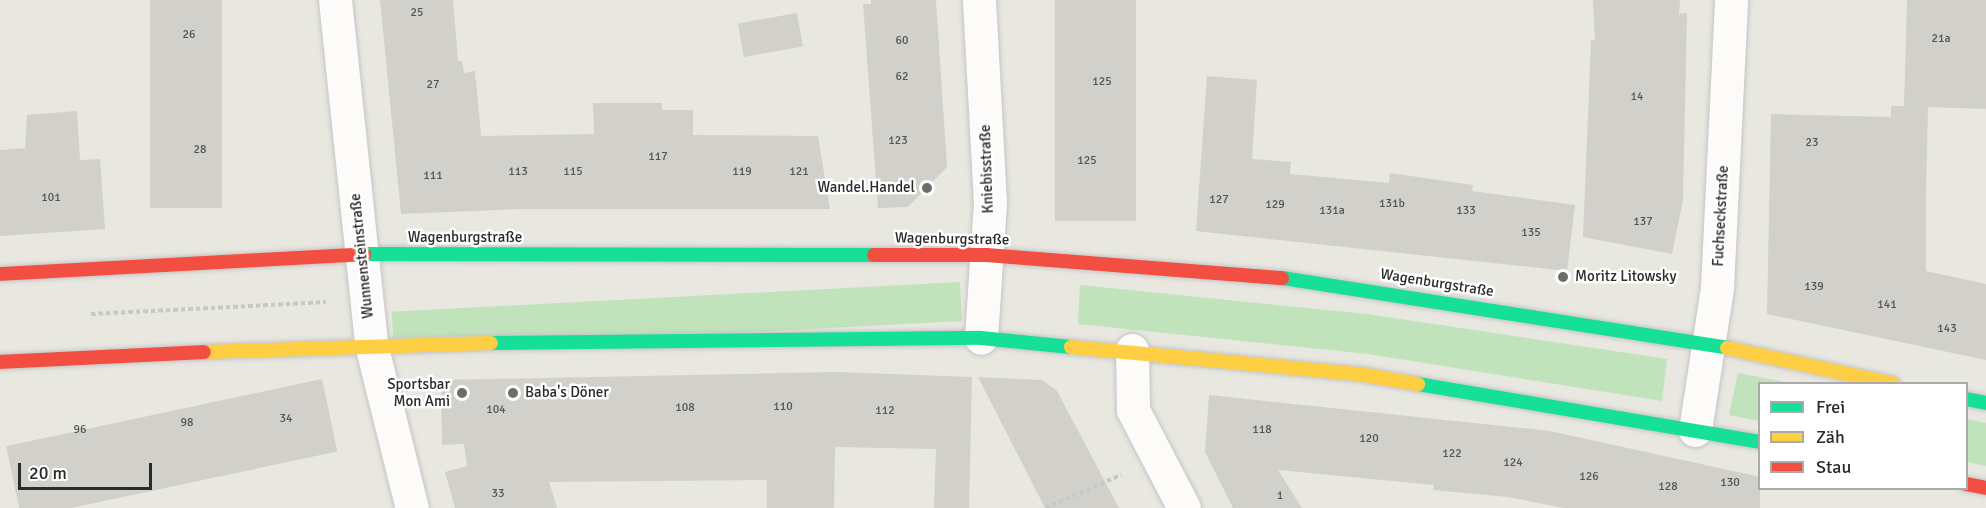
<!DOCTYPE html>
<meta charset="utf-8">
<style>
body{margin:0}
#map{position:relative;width:1986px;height:508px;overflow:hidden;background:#e8e7e0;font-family:Signika,sans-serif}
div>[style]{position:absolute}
.green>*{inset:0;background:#c0e3bb;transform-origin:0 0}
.building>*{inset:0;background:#d1d0cb;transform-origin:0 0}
.path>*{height:4px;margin-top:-2px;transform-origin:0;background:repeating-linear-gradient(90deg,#c8c8c7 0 4.5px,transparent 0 7.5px)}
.roads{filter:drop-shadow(0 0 2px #c6c5c5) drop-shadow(0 0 2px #c6c5c5)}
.street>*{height:33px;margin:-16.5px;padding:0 16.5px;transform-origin:16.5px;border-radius:16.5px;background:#fcfbfa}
.fast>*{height:14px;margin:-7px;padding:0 7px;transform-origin:7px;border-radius:7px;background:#16e098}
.slow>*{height:14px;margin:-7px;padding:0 7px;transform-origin:7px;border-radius:7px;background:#ffcf43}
.jam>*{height:14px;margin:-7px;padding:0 7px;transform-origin:7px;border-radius:7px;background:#f24e42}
.dots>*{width:16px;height:16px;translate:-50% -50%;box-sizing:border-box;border:3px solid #fff;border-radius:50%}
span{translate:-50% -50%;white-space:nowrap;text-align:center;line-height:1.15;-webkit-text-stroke:5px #fff;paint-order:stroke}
.number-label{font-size:12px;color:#545453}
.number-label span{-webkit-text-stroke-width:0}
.street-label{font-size:15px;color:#2a2a2a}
.poi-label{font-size:15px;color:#2a2a2a}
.right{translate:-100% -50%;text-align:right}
.left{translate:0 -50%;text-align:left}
.legend{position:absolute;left:1758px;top:382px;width:210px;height:108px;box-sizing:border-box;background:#fff;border:2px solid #aaa;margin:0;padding:8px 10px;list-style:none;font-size:18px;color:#2a2a2a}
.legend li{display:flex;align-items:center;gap:12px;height:30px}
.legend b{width:30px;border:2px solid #aaa}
.scale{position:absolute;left:18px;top:463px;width:134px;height:27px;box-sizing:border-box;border:3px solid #2a2a2a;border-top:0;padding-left:8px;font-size:18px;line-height:21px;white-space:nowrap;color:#2a2a2a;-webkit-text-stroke:4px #fff;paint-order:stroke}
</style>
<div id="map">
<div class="green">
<div style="left:960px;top:282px;width:39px;height:569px;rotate:87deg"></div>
<div style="clip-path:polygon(1080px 285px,1367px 314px,1667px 359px,1662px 401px,1368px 354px,1078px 324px)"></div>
<div style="clip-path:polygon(1738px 373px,1790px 383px,1760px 384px,1759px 421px,1729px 415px)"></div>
<div style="clip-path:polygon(1967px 419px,1986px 423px,1986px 466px,1967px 462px)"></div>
</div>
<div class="building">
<div style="left:150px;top:0;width:72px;height:208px"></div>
<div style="clip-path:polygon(380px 0,453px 0,458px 61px,462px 61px,464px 73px,475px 71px,481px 136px,594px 134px,593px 103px,662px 103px,662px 110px,693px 110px,693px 135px,818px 136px,830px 209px,521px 209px,401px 214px)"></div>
<div style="clip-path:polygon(871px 0,936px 0,947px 167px,908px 207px,878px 208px,863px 4px,871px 4px)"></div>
<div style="left:1055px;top:0;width:81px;height:221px"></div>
<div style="clip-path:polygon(1593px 0,1680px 0,1679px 14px,1687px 13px,1683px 200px,1672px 254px,1583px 237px,1591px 40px,1595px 40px)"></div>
<div style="clip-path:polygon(1907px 0,1986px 0,1986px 109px,1928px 107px,1926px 195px,1926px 271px,1986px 284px,1986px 360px,1767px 314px,1771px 114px,1891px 117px,1891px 106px,1904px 106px)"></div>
<div style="left:797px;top:13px;width:34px;height:60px;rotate:80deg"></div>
<div style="clip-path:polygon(1207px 76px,1257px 80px,1252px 159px,1291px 162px,1290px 174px,1389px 183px,1390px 173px,1473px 185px,1472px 191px,1575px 205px,1567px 271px,1196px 231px)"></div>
<div style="clip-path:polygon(77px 111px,80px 160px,100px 159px,105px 229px,0 236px,0 150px,25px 148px,27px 115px)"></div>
<div style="clip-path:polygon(836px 372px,972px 377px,969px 508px,934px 508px,936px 449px,835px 447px,834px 508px,767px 508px,767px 480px,549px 482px,557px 508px,455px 508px,445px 472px,467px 466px,464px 444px,442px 445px,441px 380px)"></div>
<div style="clip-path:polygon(978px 377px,1042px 380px,1057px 391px,1119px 508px,1045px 508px)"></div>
<div style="left:322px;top:379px;width:74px;height:323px;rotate:78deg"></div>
<div style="clip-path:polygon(1209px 395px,1550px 431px,1760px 477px,1760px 508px,1564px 508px,1508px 497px,1433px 490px,1434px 485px,1278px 470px,1302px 508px,1233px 508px,1205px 452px)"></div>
</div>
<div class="path">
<div style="left:91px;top:314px;width:235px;rotate:-2.9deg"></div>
<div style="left:1045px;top:508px;width:83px;rotate:-23.5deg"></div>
</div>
<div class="roads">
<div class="street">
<div style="left:335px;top:0;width:346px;rotate:84deg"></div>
<div style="left:371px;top:344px;width:169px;rotate:76deg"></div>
<div style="left:979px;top:0;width:202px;rotate:86.9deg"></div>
<div style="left:990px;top:202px;width:136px;rotate:93.8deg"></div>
<div style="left:1132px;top:350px;width:60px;rotate:89deg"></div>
<div style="left:1133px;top:410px;width:110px;rotate:62.5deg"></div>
<div style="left:1695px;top:430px;width:144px;rotate:-81.2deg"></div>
<div style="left:1717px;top:288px;width:288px;rotate:-87.2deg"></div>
</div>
<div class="fast">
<div style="left:364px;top:254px;width:510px;rotate:0.11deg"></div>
<div style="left:1282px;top:278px;width:450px;rotate:8.9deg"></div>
<div style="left:491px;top:343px;width:490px;rotate:-0.6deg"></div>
<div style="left:981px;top:338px;width:90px;rotate:5.7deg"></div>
<div style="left:1418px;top:384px;width:347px;rotate:9.6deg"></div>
<div style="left:1966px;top:399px;width:20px;rotate:11deg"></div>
</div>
<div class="slow">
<div style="left:1071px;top:347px;width:288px;rotate:5.4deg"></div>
<div style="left:1358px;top:374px;width:61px;rotate:9.5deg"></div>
<div style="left:1727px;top:348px;width:170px;rotate:12.2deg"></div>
<div style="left:204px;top:352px;width:287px;rotate:-1.8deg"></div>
</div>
<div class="jam">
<div style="left:874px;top:255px;width:113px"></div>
<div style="left:987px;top:255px;width:296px;rotate:4.5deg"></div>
<div style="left:0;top:274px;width:365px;rotate:-3.1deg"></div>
<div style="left:0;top:362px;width:204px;rotate:-2.8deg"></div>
<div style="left:1966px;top:484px;width:20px;rotate:11deg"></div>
</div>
</div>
<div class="dots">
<div style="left:927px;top:188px;background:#6c6c6a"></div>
<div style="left:1563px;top:277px;background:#6c6c6a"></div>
<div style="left:462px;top:393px;background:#6c6c6a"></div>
<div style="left:513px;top:393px;background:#6c6c6a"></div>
</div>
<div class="number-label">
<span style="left:417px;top:13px">25</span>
<span style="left:189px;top:35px">26</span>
<span style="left:1941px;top:39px">21a</span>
<span style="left:902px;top:41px">60</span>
<span style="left:902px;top:77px">62</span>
<span style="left:1102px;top:82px">125</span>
<span style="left:433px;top:85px">27</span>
<span style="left:1637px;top:97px">14</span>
<span style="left:898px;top:141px">123</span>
<span style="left:1812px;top:143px">23</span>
<span style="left:200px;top:150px">28</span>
<span style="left:658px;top:157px">117</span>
<span style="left:1087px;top:161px">125</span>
<span style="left:518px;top:172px">113</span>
<span style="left:573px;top:172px">115</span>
<span style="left:742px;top:172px">119</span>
<span style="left:799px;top:172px">121</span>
<span style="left:433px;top:176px">111</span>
<span style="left:51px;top:198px">101</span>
<span style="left:1219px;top:200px">127</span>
<span style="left:1392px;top:204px">131b</span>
<span style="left:1275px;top:205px">129</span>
<span style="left:1332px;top:211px">131a</span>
<span style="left:1466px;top:211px">133</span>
<span style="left:1643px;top:222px">137</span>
<span style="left:1531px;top:233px">135</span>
<span style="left:1814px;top:287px">139</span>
<span style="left:1887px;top:305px">141</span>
<span style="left:1947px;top:329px">143</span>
<span style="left:783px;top:407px">110</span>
<span style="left:685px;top:408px">108</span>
<span style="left:496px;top:410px">104</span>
<span style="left:885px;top:411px">112</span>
<span style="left:286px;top:419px">34</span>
<span style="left:187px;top:423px">98</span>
<span style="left:80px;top:430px">96</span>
<span style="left:1262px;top:430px">118</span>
<span style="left:1369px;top:439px">120</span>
<span style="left:1452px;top:454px">122</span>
<span style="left:1513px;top:463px">124</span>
<span style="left:1589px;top:477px">126</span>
<span style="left:1730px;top:483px">130</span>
<span style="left:1668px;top:487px">128</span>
<span style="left:498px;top:494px">33</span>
<span style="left:1280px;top:496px">1</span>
</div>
<div class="street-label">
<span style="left:987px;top:169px;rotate:-92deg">Kniebisstraße</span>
<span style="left:1721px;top:216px;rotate:-87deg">Fuchseckstraße</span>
<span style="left:465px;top:238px">Wagenburgstraße</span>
<span style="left:952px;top:239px;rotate:1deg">Wagenburgstraße</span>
<span style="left:362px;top:256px;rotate:-96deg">Wunnensteinstraße</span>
<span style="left:1437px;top:283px;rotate:9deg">Wagenburgstraße</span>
</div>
<div class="poi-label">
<span class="right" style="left:915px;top:188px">Wandel.Handel</span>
<span class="left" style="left:1575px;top:277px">Moritz Litowsky</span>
<span class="right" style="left:450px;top:393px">Sportsbar<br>Mon Ami</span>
<span class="left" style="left:525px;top:393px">Baba's Döner</span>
</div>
<ul class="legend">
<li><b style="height:8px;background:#16e098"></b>Frei</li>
<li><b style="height:8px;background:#ffcf43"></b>Zäh</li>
<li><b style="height:8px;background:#f24e42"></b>Stau</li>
</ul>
<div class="scale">20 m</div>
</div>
